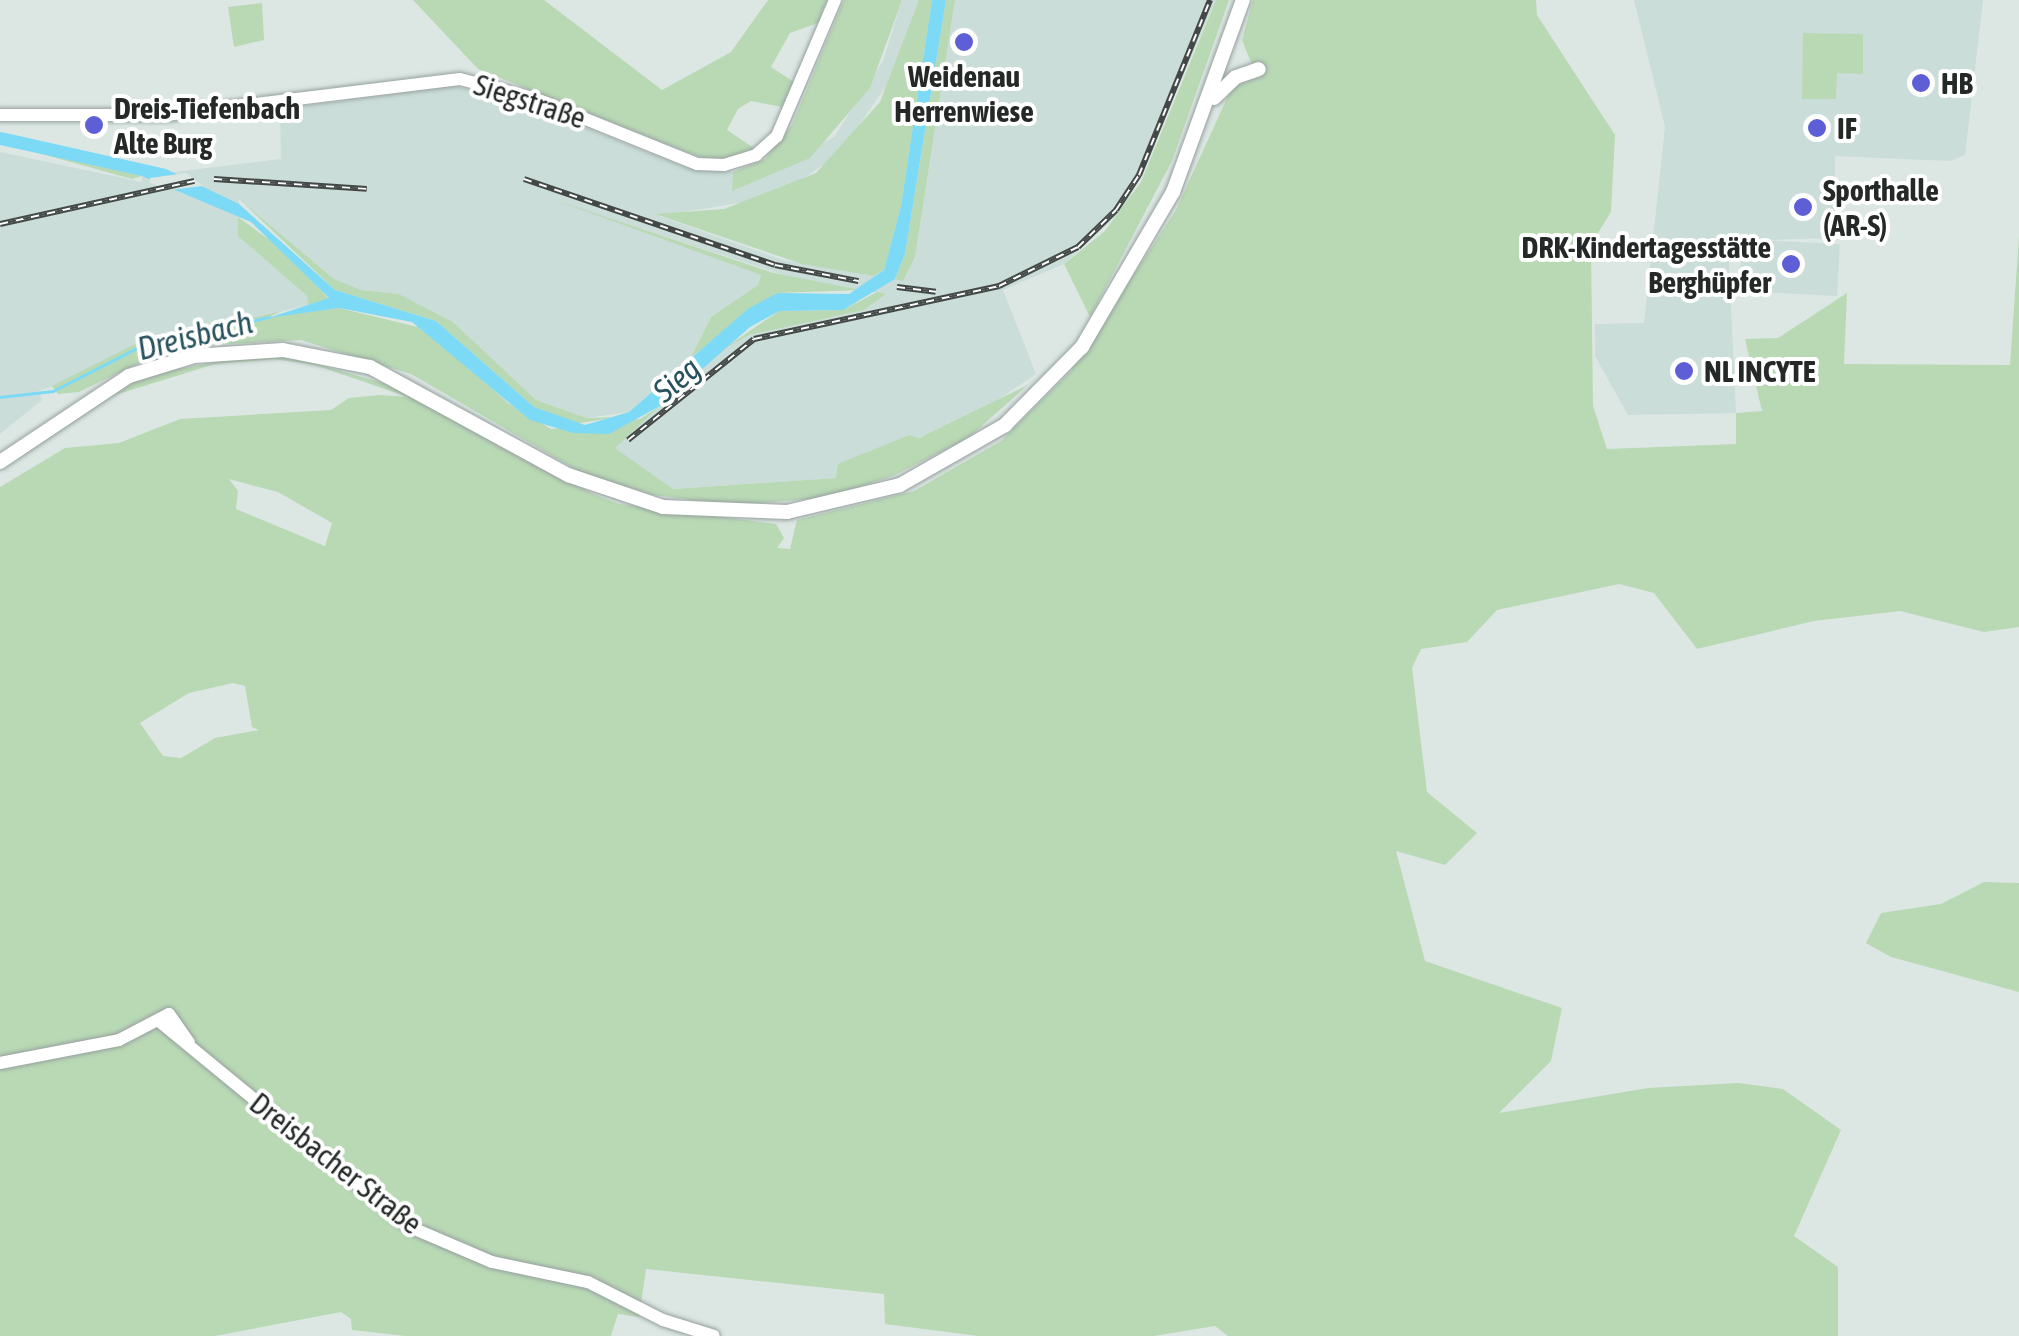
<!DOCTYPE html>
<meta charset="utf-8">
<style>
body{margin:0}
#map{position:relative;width:2019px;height:1336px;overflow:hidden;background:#dce7e4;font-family:"Asap Condensed",sans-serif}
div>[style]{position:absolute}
.built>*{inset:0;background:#caddd8;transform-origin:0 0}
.green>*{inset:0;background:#b9d9b5}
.water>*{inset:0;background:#7cdaf6}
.pier>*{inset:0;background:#dce7e4}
.stream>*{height:2.5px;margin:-1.25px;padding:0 1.25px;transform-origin:1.25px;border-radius:1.25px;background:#7cdaf6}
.roads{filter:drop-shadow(0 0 2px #96a09e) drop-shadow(0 0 2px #96a09e)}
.secondary>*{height:12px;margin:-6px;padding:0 6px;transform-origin:6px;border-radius:6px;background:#fff}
.primary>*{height:14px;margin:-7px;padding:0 7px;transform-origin:7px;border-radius:7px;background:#fff}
.rail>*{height:6px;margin-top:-3px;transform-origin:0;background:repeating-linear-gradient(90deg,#fff 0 8px,#434846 0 16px);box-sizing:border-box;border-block:2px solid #434846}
.dots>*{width:28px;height:28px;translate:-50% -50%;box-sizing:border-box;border:5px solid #fff;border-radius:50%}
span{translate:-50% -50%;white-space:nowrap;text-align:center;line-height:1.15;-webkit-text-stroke:8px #fff;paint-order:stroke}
.poi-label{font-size:30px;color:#242827;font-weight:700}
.left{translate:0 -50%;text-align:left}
.right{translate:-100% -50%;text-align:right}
.street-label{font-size:30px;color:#242827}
.water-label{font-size:32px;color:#28515e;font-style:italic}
</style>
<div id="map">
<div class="built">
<div style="clip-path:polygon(902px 0,919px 0,895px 73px,840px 153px,790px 188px,757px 200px,659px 216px,783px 260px,902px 280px,915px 257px,955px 0,1216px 0,1125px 208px,1064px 264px,1003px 290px,1036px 374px,978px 413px,918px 438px,908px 435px,836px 478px,672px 489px,614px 448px,719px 352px,749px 335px,864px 310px,886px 294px,796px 279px,590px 212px,761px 275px,758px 285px,711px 317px,691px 357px,629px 412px,587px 418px,536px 400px,453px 322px,399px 294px,361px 290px,334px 279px,239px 199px,238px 236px,307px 296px,308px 305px,229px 324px,39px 391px,42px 400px,0 434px,0 152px,142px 182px,142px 176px,281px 159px,280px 109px,454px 86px,526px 104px,684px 167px,733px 172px,733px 190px,834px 137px,883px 61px)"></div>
<div style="clip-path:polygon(1634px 0,1983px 0,1965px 155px,1950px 161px,1835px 156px,1836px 238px,1728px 241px,1736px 413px,1628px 415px,1595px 356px,1595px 324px,1644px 323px,1665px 127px)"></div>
<div style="left:1742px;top:239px;width:98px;height:52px;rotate:3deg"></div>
</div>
<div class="green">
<div style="clip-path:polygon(413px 0,544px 0,662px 90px,731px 52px,768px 0,827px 0,818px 23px,790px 33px,771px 67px,794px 82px,782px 107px,751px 101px,738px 109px,727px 130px,754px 148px,728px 159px,702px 158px,478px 69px)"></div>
<div style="clip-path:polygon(844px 0,902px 0,870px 88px,810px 158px,732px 191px,733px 172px,765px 159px,792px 125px)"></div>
<div style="clip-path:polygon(919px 0,932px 0,901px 206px,884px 270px,874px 276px,802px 264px,655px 214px,724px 209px,816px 173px,880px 102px)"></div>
<div style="clip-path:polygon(946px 0,955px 0,915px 257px,903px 281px,895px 279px,905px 254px)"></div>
<div style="clip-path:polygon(1216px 0,1229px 0,1172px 161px,1090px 317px,1064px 264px,1105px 231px,1141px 182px)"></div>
<div style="clip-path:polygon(evenodd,1253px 0,1536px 0,1537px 15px,1615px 135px,1611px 212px,1591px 244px,1593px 406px,1607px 449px,1736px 444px,1736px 413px,1762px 411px,1745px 339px,1778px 338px,1847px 293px,1844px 364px,2010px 365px,2019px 236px,2019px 627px,1984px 632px,1900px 611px,1814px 621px,1697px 649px,1654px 593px,1619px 584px,1497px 610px,1467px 642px,1421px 649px,1412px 668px,1427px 792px,1477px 833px,1445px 865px,1396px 851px,1425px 961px,1562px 1008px,1551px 1061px,1499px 1113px,1648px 1088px,1738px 1083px,1783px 1089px,1841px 1130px,1794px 1236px,1838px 1267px,1838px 1336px,1228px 1336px,1215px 1326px,1154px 1336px,978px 1336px,885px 1324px,884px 1294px,646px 1269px,639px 1317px,618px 1314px,611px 1336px,406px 1336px,352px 1330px,351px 1319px,341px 1312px,215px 1336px,0 1336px,0 487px,65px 448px,119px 443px,180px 419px,331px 410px,349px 398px,380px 395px,408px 397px,315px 365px,274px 359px,215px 364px,115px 395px,0 471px,120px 388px,156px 373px,249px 356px,295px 358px,404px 389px,593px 494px,619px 504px,776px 524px,784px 538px,777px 548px,790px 549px,797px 520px,914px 491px,1001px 441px,1071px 371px,1176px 210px,1232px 87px,1257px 78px,1242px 40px,1253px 0,229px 479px,278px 492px,332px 523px,325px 546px,236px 509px,238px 491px,229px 479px,1253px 0,233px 683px,245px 686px,252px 727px,259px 730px,215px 738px,181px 758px,163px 756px,140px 723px,189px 693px,233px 683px)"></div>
<div style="clip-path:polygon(262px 3px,264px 40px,234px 47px,228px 7px)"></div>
<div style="clip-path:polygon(1803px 33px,1863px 34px,1863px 74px,1837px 73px,1836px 99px,1802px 99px)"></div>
<div style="clip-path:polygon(20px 148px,106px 167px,142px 176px,132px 179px)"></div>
<div style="clip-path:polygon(239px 199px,334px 279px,361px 290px,399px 294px,453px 322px,536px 400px,587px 418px,618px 417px,574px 424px,534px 407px,436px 321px,335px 290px)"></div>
<div style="clip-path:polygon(552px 199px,774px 273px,861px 290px,778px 293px,691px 357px,711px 317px,758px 285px,761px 275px)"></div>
<div style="clip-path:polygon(238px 217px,282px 249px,329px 299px,308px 305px,307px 296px,238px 236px)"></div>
<div style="clip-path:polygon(877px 292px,886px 294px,864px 310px,749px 335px,719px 352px,779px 311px,843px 310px)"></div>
<div style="clip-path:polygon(339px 308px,426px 329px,508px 403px,551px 429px,640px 419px,660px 406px,615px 448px,673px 489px,836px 478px,838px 464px,909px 435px,919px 438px,1028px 385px,968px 438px,893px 476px,825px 498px,731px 505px,654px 495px,582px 473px,411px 374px,301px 340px,191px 346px,151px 357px,79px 392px,58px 394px,52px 386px,133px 345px,282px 311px,269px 317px)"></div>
<div style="clip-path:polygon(1984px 882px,2019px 883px,2019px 992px,1891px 957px,1866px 943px,1881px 913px,1941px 904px)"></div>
</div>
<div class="water">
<div style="clip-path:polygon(932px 0,946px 0,905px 254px,895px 279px,843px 310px,779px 311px,750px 327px,660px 406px,609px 434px,573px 433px,530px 420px,412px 322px,339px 308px,268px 318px,329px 298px,251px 222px,142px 176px,0 145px,0 132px,6px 133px,166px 169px,239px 204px,335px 290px,436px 321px,534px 407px,585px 425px,629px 412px,749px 308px,778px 293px,849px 294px,884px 270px,901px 206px)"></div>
</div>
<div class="pier">
<div style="clip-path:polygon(186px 173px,203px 186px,168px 190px,150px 183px,150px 178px)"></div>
</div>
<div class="stream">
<div style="left:0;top:397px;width:53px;rotate:-6.5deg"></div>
<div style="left:53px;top:391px;width:99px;rotate:-27.1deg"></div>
<div style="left:141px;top:346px;width:131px;rotate:-12.8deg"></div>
</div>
<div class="roads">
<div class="secondary">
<div style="left:0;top:115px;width:166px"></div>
<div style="left:166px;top:115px;width:296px;rotate:-7deg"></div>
<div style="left:460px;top:79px;width:79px;rotate:14.7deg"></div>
<div style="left:536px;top:99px;width:174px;rotate:22deg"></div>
<div style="left:697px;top:164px;width:27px;rotate:2deg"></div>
<div style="left:724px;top:165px;width:34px;rotate:-17deg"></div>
<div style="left:756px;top:155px;width:28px;rotate:-42deg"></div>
<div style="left:777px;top:136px;width:148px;rotate:-66.9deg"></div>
<div style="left:160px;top:1022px;width:323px;rotate:39.4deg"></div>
<div style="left:410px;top:1227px;width:89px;rotate:23.1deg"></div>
<div style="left:492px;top:1262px;width:98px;rotate:11.8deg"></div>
<div style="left:588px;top:1282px;width:84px;rotate:26.9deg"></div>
<div style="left:663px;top:1320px;width:53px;rotate:17.4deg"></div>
<div style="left:0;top:1063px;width:121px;rotate:-10.9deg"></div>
<div style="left:119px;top:1040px;width:56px;rotate:-27.5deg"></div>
<div style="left:169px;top:1014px;width:35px;rotate:55deg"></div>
</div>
<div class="primary">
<div style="left:1214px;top:98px;width:30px;rotate:-44deg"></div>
<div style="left:1236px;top:77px;width:24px;rotate:-19deg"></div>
<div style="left:0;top:462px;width:155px;rotate:-33.7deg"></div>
<div style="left:129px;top:376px;width:68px;rotate:-17.1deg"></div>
<div style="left:194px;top:356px;width:89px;rotate:-3.9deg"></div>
<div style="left:283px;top:350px;width:89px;rotate:11.1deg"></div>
<div style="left:370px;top:367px;width:226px;rotate:28.6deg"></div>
<div style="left:568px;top:475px;width:100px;rotate:18.6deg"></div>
<div style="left:663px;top:507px;width:124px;rotate:2.3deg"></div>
<div style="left:787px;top:512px;width:116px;rotate:-13.4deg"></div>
<div style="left:900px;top:485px;width:121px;rotate:-29.7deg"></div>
<div style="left:1005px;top:425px;width:110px;rotate:-45.4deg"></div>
<div style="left:1082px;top:347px;width:180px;rotate:-59.6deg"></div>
<div style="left:1173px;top:192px;width:204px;rotate:-70deg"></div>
</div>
</div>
<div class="rail">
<div style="left:214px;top:179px;width:153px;rotate:3.7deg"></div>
<div style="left:524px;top:179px;width:265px;rotate:18.9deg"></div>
<div style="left:775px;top:265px;width:85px;rotate:10.9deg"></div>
<div style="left:0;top:224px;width:199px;rotate:-12.5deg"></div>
<div style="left:897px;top:287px;width:39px;rotate:7deg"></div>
<div style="left:628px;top:440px;width:161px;rotate:-38.7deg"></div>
<div style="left:754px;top:339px;width:251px;rotate:-12.2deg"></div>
<div style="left:999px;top:286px;width:88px;rotate:-26.3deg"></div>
<div style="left:1078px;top:247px;width:53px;rotate:-44.2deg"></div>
<div style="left:1116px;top:210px;width:42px;rotate:-56.7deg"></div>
<div style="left:1139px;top:175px;width:189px;rotate:-67.9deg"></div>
</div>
<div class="dots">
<div style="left:964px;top:42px;background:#5e5fd7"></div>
<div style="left:1921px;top:83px;background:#5e5fd7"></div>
<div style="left:94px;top:125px;background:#5e5fd7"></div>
<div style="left:1817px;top:128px;background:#5e5fd7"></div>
<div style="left:1803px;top:207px;background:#5e5fd7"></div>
<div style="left:1791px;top:264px;background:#5e5fd7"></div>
<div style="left:1684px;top:371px;background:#5e5fd7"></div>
</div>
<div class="poi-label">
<span style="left:964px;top:93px">Weidenau<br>Herrenwiese</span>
<span class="left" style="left:1941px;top:83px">HB</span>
<span class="left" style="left:114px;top:125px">Dreis-Tiefenbach<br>Alte Burg</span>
<span class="left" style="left:1837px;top:128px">IF</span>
<span class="left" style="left:1823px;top:207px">Sporthalle<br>(AR-S)</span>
<span class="right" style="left:1771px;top:264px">DRK-Kindertagesstätte<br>Berghüpfer</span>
<span class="left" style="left:1704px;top:371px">NL INCYTE</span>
</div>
<div class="street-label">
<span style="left:530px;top:101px;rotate:18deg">Siegstraße</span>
<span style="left:336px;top:1163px;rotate:38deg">Dreisbacher Straße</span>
</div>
<div class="water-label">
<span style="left:195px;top:336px;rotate:-14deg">Dreisbach</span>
<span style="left:677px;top:380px;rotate:-40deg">Sieg</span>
</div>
</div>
